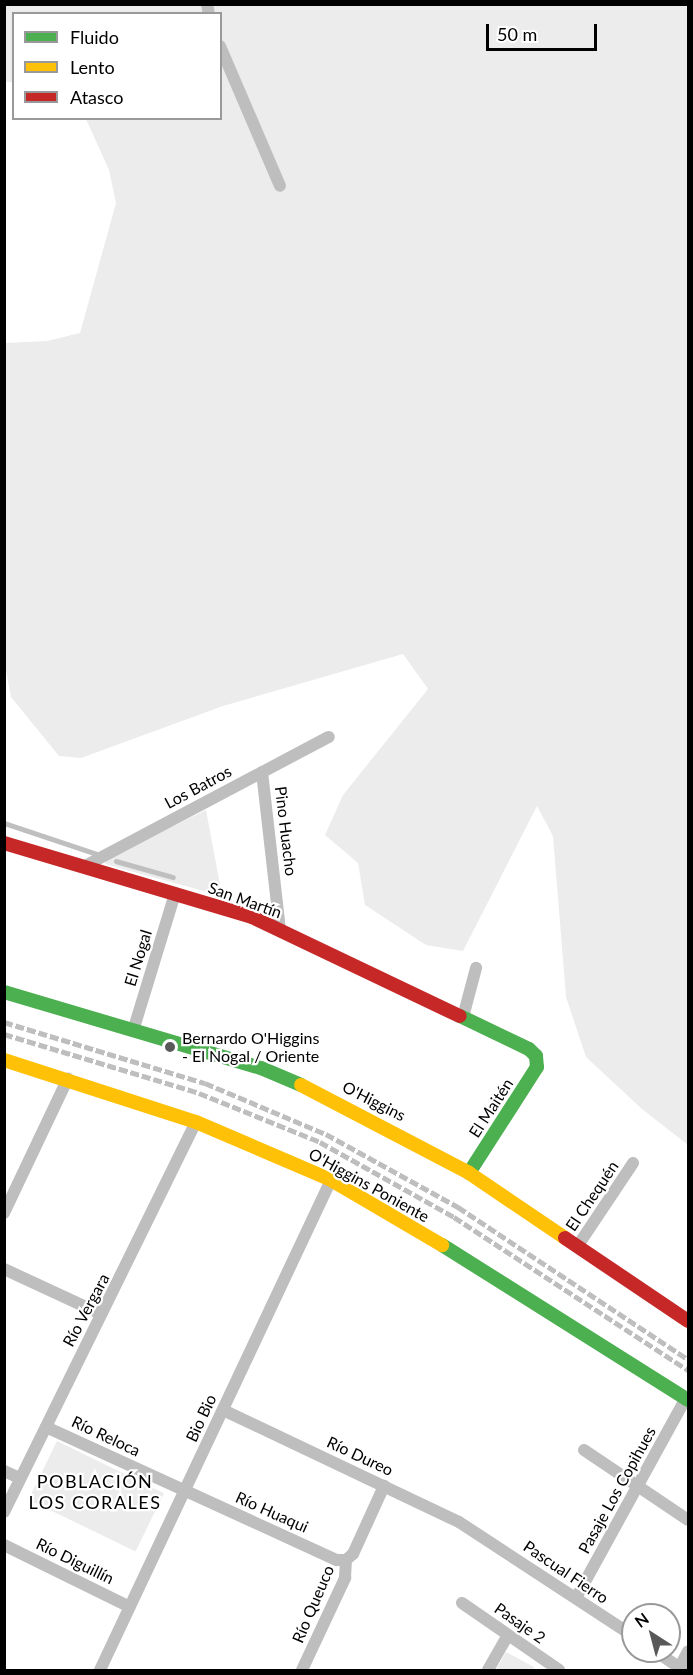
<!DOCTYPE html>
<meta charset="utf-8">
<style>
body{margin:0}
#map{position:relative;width:693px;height:1675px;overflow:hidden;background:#fff;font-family:Lato,sans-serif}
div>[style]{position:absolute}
.green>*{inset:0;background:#ececec;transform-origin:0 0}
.stream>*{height:4.5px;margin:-2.25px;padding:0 2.25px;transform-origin:2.25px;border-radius:2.25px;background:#bfbfbf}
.street>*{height:12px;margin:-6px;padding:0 6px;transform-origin:6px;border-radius:6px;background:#bebebe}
.fast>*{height:14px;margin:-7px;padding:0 7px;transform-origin:7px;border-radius:7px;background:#4caf50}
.slow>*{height:14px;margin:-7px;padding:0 7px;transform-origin:7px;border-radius:7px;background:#ffc107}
.jam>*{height:14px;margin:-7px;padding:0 7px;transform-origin:7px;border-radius:7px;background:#c62828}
.rail>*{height:4.5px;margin-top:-2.25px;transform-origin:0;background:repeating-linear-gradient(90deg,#bebebe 0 9px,transparent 0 12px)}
.dots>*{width:16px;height:16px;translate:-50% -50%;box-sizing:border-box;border:3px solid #fff;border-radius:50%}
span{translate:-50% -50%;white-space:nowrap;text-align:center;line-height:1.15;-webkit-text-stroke:4.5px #fff;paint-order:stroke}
.street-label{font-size:16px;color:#000}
.poi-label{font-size:16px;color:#000}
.left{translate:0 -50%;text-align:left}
.neighbourhood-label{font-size:18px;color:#000;letter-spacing:1.5px}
.frame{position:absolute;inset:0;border:6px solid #000;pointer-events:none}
.legend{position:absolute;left:12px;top:12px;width:210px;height:108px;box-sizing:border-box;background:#fff;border:2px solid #999;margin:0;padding:8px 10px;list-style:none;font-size:18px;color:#000}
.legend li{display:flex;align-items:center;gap:12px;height:30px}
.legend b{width:30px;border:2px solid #999}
.north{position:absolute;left:621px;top:1603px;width:60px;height:60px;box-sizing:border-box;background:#fff;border:2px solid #999;border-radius:50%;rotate:324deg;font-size:16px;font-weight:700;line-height:24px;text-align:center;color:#000}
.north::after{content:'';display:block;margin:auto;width:21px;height:27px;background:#595959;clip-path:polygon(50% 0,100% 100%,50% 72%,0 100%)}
.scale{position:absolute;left:486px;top:24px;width:111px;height:27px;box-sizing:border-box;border:3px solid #000;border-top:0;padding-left:8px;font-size:18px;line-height:21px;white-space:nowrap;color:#000;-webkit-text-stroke:4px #fff;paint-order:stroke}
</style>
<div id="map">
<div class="green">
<div style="clip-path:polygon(5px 5px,688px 5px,688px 1145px,642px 1109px,586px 1057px,566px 997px,553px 836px,537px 806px,463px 951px,426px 945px,365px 905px,358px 863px,325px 835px,343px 795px,428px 689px,403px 654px,223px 706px,81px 758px,59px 756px,11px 697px,5px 665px,4px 343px,47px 341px,80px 333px,116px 203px,109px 170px,86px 119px,220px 118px,220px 14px,14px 14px,13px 82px,5px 82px)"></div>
<div style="clip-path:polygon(206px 810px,222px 896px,105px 864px,106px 859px)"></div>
<div style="left:57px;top:1441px;width:119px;height:65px;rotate:26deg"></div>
<div style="clip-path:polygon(506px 1652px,534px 1667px,533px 1670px,496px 1670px)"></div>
</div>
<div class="stream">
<div style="left:4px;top:823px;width:98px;rotate:18.4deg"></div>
<div style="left:116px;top:861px;width:59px;rotate:15.7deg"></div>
</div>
<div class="street">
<div style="left:207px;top:4px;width:10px;rotate:79deg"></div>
<div style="left:220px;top:46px;width:152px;rotate:66.8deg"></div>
<div style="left:262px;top:772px;width:158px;rotate:83.5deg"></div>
<div style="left:83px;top:867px;width:278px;rotate:-27.9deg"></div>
<div style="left:463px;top:1017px;width:51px;rotate:-75.1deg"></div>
<div style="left:133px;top:1031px;width:143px;rotate:-73deg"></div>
<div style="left:4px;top:1213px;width:149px;rotate:-64.6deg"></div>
<div style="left:577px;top:1247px;width:101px;rotate:-56.3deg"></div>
<div style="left:4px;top:1269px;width:107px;rotate:24.9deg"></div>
<div style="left:223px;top:1410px;width:261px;rotate:25.4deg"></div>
<div style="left:459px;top:1522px;width:208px;rotate:33.2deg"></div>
<div style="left:46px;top:1427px;width:320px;rotate:24.6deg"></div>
<div style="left:337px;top:1560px;width:9px"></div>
<div style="left:584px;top:1450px;width:125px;rotate:33.9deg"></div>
<div style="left:4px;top:1471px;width:17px;rotate:24deg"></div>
<div style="left:4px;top:1512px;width:435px;rotate:-63.8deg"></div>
<div style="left:4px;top:1545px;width:140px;rotate:26.2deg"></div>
<div style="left:346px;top:1560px;width:9px;rotate:-41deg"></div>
<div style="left:353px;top:1554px;width:75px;rotate:-65.5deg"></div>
<div style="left:576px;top:1598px;width:228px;rotate:-61.2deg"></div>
<div style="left:462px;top:1603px;width:118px;rotate:34.6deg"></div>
<div style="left:655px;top:1651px;width:34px;rotate:34deg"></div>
<div style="left:100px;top:1670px;width:542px;rotate:-64.76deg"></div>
<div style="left:302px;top:1670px;width:102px;rotate:-64.9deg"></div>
<div style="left:345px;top:1578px;width:18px;rotate:-87deg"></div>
<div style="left:488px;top:1670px;width:40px;rotate:-60.3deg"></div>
<div style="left:678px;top:1670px;width:21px;rotate:-62deg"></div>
</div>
<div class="fast">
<div style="left:4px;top:992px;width:268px;rotate:16.5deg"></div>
<div style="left:261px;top:1068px;width:43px;rotate:23deg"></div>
<div style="left:460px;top:1016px;width:76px;rotate:25.6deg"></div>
<div style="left:529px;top:1049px;width:10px;rotate:45deg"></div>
<div style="left:536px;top:1056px;width:11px;rotate:85deg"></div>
<div style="left:537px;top:1067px;width:126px;rotate:122.7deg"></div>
<div style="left:442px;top:1245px;width:291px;rotate:32.2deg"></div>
</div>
<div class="slow">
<div style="left:4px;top:1060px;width:202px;rotate:17.9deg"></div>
<div style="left:196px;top:1122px;width:147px;rotate:23.2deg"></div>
<div style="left:331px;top:1180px;width:129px;rotate:30.4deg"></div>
<div style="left:301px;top:1085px;width:190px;rotate:27.6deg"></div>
<div style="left:469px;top:1173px;width:116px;rotate:34.1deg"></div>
</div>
<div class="jam">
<div style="left:4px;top:843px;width:259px;rotate:16.6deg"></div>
<div style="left:252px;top:917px;width:230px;rotate:25.5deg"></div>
<div style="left:565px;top:1238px;width:148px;rotate:34deg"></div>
</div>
<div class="rail">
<div style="left:4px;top:1022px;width:210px;rotate:16.9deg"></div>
<div style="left:205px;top:1083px;width:131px;rotate:22.9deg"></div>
<div style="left:326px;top:1134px;width:151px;rotate:28.9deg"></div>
<div style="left:458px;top:1207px;width:276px;rotate:33.5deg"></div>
<div style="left:4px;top:1034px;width:204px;rotate:16.8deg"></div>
<div style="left:199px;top:1093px;width:131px;rotate:22deg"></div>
<div style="left:320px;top:1142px;width:154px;rotate:29.2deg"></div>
<div style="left:454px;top:1217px;width:280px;rotate:33.2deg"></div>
</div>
<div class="dots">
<div style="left:170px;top:1047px;background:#595959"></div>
</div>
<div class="street-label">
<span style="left:198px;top:787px;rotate:-28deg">Los Batros</span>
<span style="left:286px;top:831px;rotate:83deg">Pino Huacho</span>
<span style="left:245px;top:900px;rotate:20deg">San Martín</span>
<span style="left:138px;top:958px;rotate:-73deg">El Nogal</span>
<span style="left:374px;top:1101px;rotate:27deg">O'Higgins</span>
<span style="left:491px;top:1108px;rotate:-57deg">El Maitén</span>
<span style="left:369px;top:1185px;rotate:29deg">O'Higgins Poniente</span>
<span style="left:592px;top:1196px;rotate:-56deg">El Chequén</span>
<span style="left:86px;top:1310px;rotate:-62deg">Río Vergara</span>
<span style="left:201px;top:1418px;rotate:-65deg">Bio Bio</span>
<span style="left:106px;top:1436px;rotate:25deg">Río Reloca</span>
<span style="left:360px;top:1456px;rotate:25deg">Río Dureo</span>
<span style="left:617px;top:1490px;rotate:-61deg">Pasaje Los Copihues</span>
<span style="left:272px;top:1512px;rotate:24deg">Río Huaqui</span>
<span style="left:75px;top:1561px;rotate:26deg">Río Diguillín</span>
<span style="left:566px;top:1572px;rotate:34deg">Pascual Fierro</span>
<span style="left:313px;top:1604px;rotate:-67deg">Río Queuco</span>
<span style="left:520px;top:1623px;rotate:35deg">Pasaje 2</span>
</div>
<div class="poi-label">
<span class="left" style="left:182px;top:1047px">Bernardo O'Higgins<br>- El Nogal / Oriente</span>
</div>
<div class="neighbourhood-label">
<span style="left:95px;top:1492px">POBLACIÓN<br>LOS CORALES</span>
</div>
<div class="frame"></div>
<ul class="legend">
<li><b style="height:8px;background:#4caf50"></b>Fluido</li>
<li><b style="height:8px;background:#ffc107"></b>Lento</li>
<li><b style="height:8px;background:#c62828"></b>Atasco</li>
</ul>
<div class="north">N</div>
<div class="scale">50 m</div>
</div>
